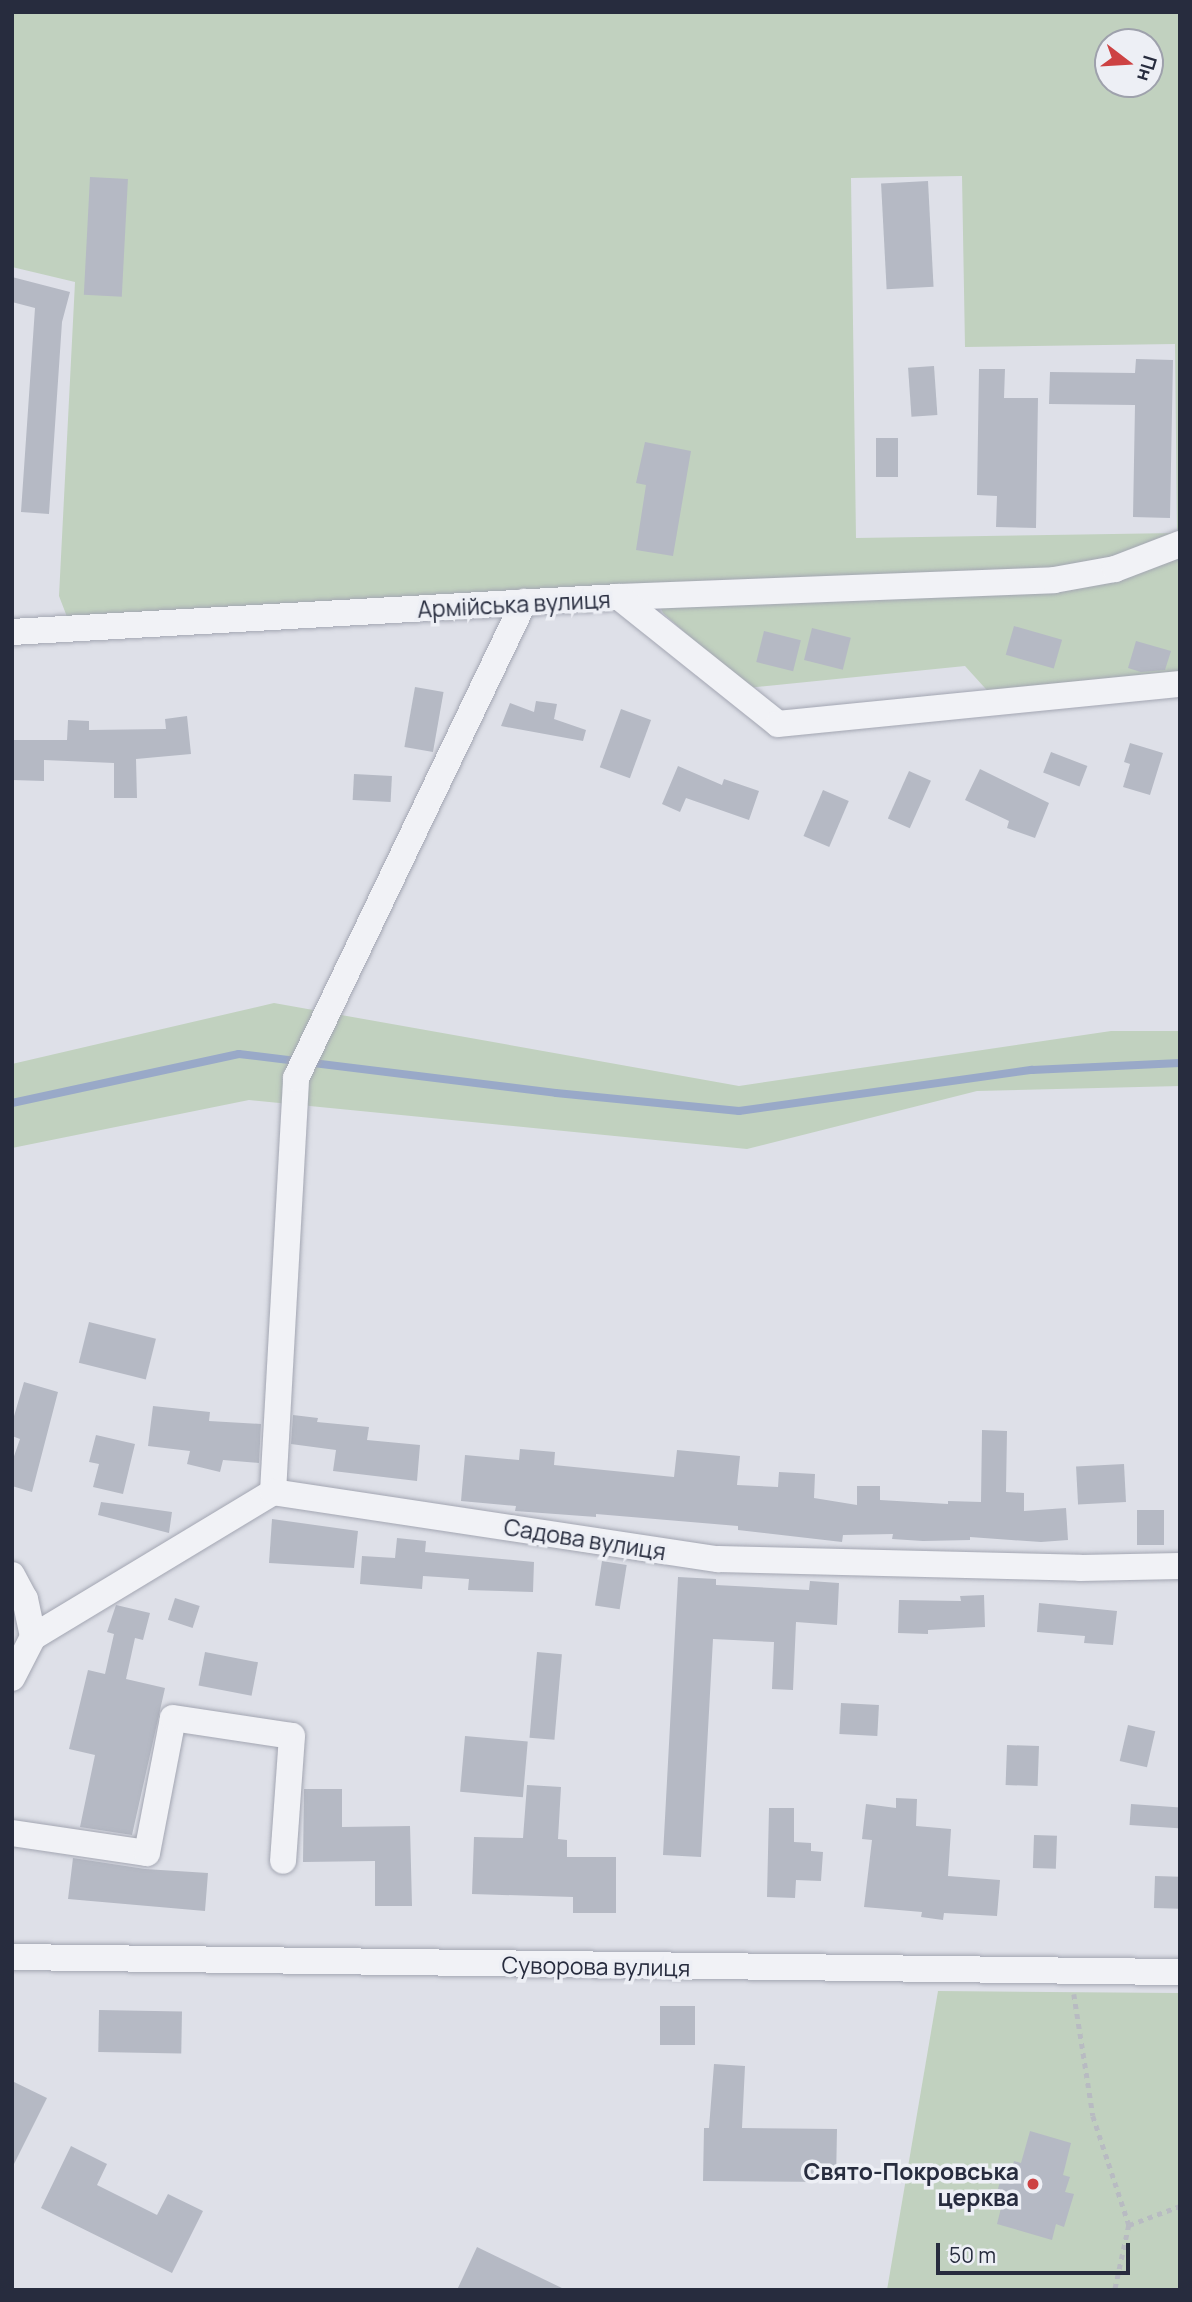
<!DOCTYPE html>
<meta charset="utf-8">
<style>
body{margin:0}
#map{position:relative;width:1192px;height:2302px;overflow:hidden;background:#dee0e8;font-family:Manrope,sans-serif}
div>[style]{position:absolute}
.green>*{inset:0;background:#c1d1bf}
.stream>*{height:8px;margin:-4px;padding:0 4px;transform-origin:4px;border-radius:4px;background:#99a9c8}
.building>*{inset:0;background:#b5b9c4;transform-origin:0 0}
.path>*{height:4.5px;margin-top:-2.25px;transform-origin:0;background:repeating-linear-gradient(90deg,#b8bbc2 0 5px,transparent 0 10px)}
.roads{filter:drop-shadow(0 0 2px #a3a6b2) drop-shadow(0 0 2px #a3a6b2)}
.minor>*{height:26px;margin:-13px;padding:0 13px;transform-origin:13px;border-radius:13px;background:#f1f2f6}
.dots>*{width:19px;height:19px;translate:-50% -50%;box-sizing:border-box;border:4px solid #edeff5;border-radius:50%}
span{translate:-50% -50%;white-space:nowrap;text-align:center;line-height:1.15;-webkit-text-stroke:7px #edeff5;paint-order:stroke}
.street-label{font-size:23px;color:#272c3e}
.poi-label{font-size:23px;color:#272c3e;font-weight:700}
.right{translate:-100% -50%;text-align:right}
.frame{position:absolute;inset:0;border:14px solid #272c3e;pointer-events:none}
.north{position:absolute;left:1094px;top:28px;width:70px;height:70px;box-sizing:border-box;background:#edeff5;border:2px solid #9ea1ac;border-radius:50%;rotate:107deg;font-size:19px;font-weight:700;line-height:28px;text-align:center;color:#272c3e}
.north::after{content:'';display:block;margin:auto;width:24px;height:32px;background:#cd4243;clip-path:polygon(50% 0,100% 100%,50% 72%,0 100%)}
.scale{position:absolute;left:936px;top:2243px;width:194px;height:32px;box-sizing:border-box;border:4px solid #272c3e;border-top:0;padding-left:9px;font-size:21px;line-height:24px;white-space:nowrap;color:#272c3e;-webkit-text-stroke:5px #edeff5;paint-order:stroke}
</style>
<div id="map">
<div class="green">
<div style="clip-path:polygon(evenodd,12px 12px,1180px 12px,1180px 678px,994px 698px,965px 666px,747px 688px,663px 613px,650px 584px,69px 622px,59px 596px,75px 282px,12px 267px,12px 12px,1108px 42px,1150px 42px,1150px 84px,1108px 84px,1108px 42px,12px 12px,962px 176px,965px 347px,1175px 344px,1177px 533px,856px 538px,851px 178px,962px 176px)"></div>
<div style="clip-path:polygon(274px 1003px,739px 1086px,1111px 1031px,1180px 1031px,1180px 1086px,977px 1091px,747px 1149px,249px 1100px,12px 1148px,12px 1064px)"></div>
<div style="clip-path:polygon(938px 1991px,1180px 1993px,1180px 2290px,887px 2290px)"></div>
</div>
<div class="stream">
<div style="left:12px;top:1103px;width:232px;rotate:-12.2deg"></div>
<div style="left:239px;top:1054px;width:319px;rotate:7deg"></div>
<div style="left:556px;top:1093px;width:184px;rotate:5.6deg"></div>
<div style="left:739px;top:1111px;width:296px;rotate:-8deg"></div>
<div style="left:1032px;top:1070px;width:148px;rotate:-2.7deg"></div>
</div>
<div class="building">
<div style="left:90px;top:177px;width:38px;height:118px;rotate:3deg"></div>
<div style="left:928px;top:181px;width:106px;height:47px;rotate:87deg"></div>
<div style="clip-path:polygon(12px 277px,70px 292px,62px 322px,49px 514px,21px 512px,35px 308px,12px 302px)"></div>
<div style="clip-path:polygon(1136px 359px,1173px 360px,1170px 518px,1133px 517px,1135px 405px,1049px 404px,1050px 372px,1135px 373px)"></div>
<div style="left:934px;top:366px;width:49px;height:26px;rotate:86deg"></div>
<div style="clip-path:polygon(979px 369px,1005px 369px,1004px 398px,1038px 398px,1036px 528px,996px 527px,997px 496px,977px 495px)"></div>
<div style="left:876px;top:438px;width:22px;height:39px"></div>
<div style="clip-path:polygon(645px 442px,691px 451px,673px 556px,636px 550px,646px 485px,636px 483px)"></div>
<div style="left:1014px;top:626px;width:50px;height:30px;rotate:16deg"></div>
<div style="left:812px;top:628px;width:40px;height:33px;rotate:14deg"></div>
<div style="left:764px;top:631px;width:38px;height:32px;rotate:14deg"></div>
<div style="clip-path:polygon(1136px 641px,1171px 651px,1165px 670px,1141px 672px,1128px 668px)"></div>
<div style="left:415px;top:687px;width:29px;height:61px;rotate:10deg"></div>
<div style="clip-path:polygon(536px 701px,557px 704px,554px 719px,586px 730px,583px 741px,501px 726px,510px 703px,534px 712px)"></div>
<div style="left:621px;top:709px;width:32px;height:62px;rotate:20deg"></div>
<div style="clip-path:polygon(187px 716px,191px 754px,136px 759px,137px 798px,114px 798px,114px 763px,44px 760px,44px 781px,12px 780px,12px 740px,67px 740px,68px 720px,89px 721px,89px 730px,166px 729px,165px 719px)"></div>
<div style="clip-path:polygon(1130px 743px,1163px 753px,1150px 795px,1123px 787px,1130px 764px,1124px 762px)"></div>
<div style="left:1051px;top:752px;width:39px;height:22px;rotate:21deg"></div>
<div style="clip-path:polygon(678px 766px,722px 785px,724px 779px,759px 791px,749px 820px,686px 798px,680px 812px,662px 804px)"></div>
<div style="clip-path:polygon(980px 769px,1049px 803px,1035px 838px,1007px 828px,1009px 821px,965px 800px)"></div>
<div style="left:909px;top:771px;width:24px;height:52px;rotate:24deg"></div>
<div style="left:354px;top:774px;width:38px;height:26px;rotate:3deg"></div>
<div style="left:823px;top:790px;width:28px;height:50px;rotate:23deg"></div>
<div style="left:89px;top:1322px;width:69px;height:42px;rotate:14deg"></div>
<div style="clip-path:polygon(24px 1382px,58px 1392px,32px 1492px,12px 1486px,12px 1462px,20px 1439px,12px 1436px,12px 1423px)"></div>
<div style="clip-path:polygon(153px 1406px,210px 1412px,209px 1421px,261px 1424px,259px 1463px,223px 1460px,220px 1472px,187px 1464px,190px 1451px,148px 1446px)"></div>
<div style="clip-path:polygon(293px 1415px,318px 1418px,317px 1422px,369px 1427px,367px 1440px,420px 1445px,417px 1481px,333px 1471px,336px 1450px,291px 1444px)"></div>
<div style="clip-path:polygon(982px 1430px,1007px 1431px,1006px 1492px,1024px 1493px,1024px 1511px,1066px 1508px,1068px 1540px,1041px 1542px,970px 1537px,970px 1540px,923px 1541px,892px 1539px,893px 1534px,843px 1535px,842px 1542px,738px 1530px,738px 1526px,596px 1514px,596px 1517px,515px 1511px,516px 1506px,461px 1501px,465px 1455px,519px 1460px,520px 1449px,555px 1452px,554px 1465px,674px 1477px,677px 1450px,740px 1456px,737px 1485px,778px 1487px,779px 1472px,815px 1474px,814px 1498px,857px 1505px,857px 1486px,880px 1486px,880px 1500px,948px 1504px,948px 1501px,981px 1502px)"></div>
<div style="clip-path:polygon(96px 1435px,135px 1444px,123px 1494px,93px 1487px,99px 1464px,89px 1462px)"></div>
<div style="left:1124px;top:1464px;width:38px;height:48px;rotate:87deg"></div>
<div style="clip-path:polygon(101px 1502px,172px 1512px,169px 1533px,98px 1515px)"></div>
<div style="left:1137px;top:1510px;width:27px;height:35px"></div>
<div style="clip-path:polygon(272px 1519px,358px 1531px,354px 1568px,269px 1563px)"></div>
<div style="clip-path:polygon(397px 1538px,426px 1541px,425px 1552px,534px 1562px,533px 1592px,468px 1590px,469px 1579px,423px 1576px,422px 1589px,360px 1584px,362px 1556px,395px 1558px)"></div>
<div style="left:602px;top:1561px;width:25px;height:45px;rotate:9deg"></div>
<div style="clip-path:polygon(678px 1577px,716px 1579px,716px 1585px,809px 1590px,810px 1581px,839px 1583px,837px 1625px,796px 1622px,793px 1690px,772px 1689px,774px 1642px,713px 1639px,701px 1857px,663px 1855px)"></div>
<div style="clip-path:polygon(984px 1595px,985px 1627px,928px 1630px,928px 1634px,898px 1633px,899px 1600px,961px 1601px,960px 1596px)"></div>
<div style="left:175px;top:1598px;width:26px;height:23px;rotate:18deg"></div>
<div style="clip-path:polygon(1039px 1603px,1117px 1611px,1113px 1645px,1084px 1643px,1085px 1636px,1037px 1632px)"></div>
<div style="clip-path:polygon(116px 1605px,150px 1613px,143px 1640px,135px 1638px,126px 1679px,165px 1688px,132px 1835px,80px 1827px,95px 1755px,69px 1749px,88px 1670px,105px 1674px,114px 1634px,107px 1632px)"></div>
<div style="left:205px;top:1652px;width:54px;height:34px;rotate:11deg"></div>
<div style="left:537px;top:1652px;width:25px;height:86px;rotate:5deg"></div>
<div style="left:841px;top:1703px;width:38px;height:31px;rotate:3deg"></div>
<div style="left:1128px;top:1725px;width:28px;height:37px;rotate:13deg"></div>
<div style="left:465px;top:1736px;width:63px;height:56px;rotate:5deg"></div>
<div style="left:1007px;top:1745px;width:32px;height:40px;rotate:2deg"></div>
<div style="clip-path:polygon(527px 1785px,561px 1787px,558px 1839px,567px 1840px,567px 1857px,616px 1857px,616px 1913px,573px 1913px,573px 1897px,472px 1894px,474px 1837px,523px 1838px)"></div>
<div style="clip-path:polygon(304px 1789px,342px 1789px,342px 1827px,410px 1826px,412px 1906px,375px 1906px,375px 1861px,303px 1862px)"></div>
<div style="clip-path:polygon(896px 1798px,917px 1799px,916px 1826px,951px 1829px,948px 1876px,1000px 1880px,997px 1916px,944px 1913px,943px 1920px,921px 1917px,922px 1912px,864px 1907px,872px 1840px,862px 1839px,866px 1804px,896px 1808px)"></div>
<div style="left:1131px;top:1804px;width:49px;height:21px;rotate:4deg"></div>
<div style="clip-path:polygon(769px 1808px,794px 1808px,794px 1842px,811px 1843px,811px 1851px,823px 1852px,821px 1881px,796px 1880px,795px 1898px,767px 1897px)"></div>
<div style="left:1034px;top:1835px;width:23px;height:33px;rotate:2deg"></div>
<div style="clip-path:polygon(73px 1858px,145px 1869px,208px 1873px,205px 1911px,68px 1899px)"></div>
<div style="left:1155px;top:1876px;width:25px;height:32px;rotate:2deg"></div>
<div style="left:660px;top:2006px;width:35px;height:39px"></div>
<div style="left:99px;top:2010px;width:83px;height:42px;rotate:1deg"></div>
<div style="clip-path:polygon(714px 2064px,745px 2066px,742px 2128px,837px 2129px,836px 2182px,703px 2181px,704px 2128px,709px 2128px)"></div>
<div style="clip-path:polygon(12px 2081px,47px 2098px,12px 2168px)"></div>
<div style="clip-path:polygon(1030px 2131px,1071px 2143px,1063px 2175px,1070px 2177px,1065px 2192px,1074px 2194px,1064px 2227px,1056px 2224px,1052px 2240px,997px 2224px,1001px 2208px,993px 2206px,1002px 2175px,1010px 2177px,1014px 2161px,1021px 2163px)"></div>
<div style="clip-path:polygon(71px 2146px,107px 2164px,97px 2185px,157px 2215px,168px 2194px,203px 2211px,172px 2273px,41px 2208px)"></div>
<div style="clip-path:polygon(477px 2247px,566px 2290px,457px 2290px)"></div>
</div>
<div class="path">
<div style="left:1074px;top:1994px;width:123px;rotate:81.1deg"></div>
<div style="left:1093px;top:2116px;width:115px;rotate:71.7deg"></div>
<div style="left:1129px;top:2225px;width:66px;rotate:102.2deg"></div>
<div style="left:1129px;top:2225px;width:54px;rotate:-20.4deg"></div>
</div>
<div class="roads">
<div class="minor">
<div style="left:619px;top:597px;width:435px;rotate:-2.2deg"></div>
<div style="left:1054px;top:580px;width:62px;rotate:-10.2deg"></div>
<div style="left:1115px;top:569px;width:70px;rotate:-21deg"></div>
<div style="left:12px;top:632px;width:608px;rotate:-3.3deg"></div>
<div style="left:619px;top:597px;width:203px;rotate:38.6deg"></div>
<div style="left:778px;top:724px;width:404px;rotate:-5.7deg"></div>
<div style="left:273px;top:1492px;width:415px;rotate:-86.8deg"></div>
<div style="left:296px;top:1078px;width:528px;rotate:-64.41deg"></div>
<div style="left:12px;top:1575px;width:27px;rotate:62deg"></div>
<div style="left:25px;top:1599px;width:39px;rotate:78deg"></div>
<div style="left:33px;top:1637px;width:46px;rotate:117.1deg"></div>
<div style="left:33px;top:1637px;width:280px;rotate:-31.1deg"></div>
<div style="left:273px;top:1492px;width:450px;rotate:8.6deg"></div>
<div style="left:718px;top:1559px;width:362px;rotate:1.4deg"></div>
<div style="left:1080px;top:1568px;width:100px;rotate:-1.1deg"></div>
<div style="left:12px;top:1833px;width:136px;rotate:8.4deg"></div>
<div style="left:147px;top:1853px;width:137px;rotate:-79.1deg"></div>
<div style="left:173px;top:1718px;width:120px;rotate:8.6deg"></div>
<div style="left:292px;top:1736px;width:125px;rotate:94.1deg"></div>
<div style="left:12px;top:1957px;width:1168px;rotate:0.74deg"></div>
</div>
</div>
<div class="dots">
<div style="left:1033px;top:2184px;background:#cd4243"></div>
</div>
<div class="street-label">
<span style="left:514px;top:604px;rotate:-3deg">Армійська вулиця</span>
<span style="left:585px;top:1539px;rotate:9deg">Садова вулиця</span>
<span style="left:596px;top:1966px;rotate:1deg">Суворова вулиця</span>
</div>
<div class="poi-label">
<span class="right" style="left:1019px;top:2184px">Свято-Покровська<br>церква</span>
</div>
<div class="frame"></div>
<div class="north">Пн</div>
<div class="scale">50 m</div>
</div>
